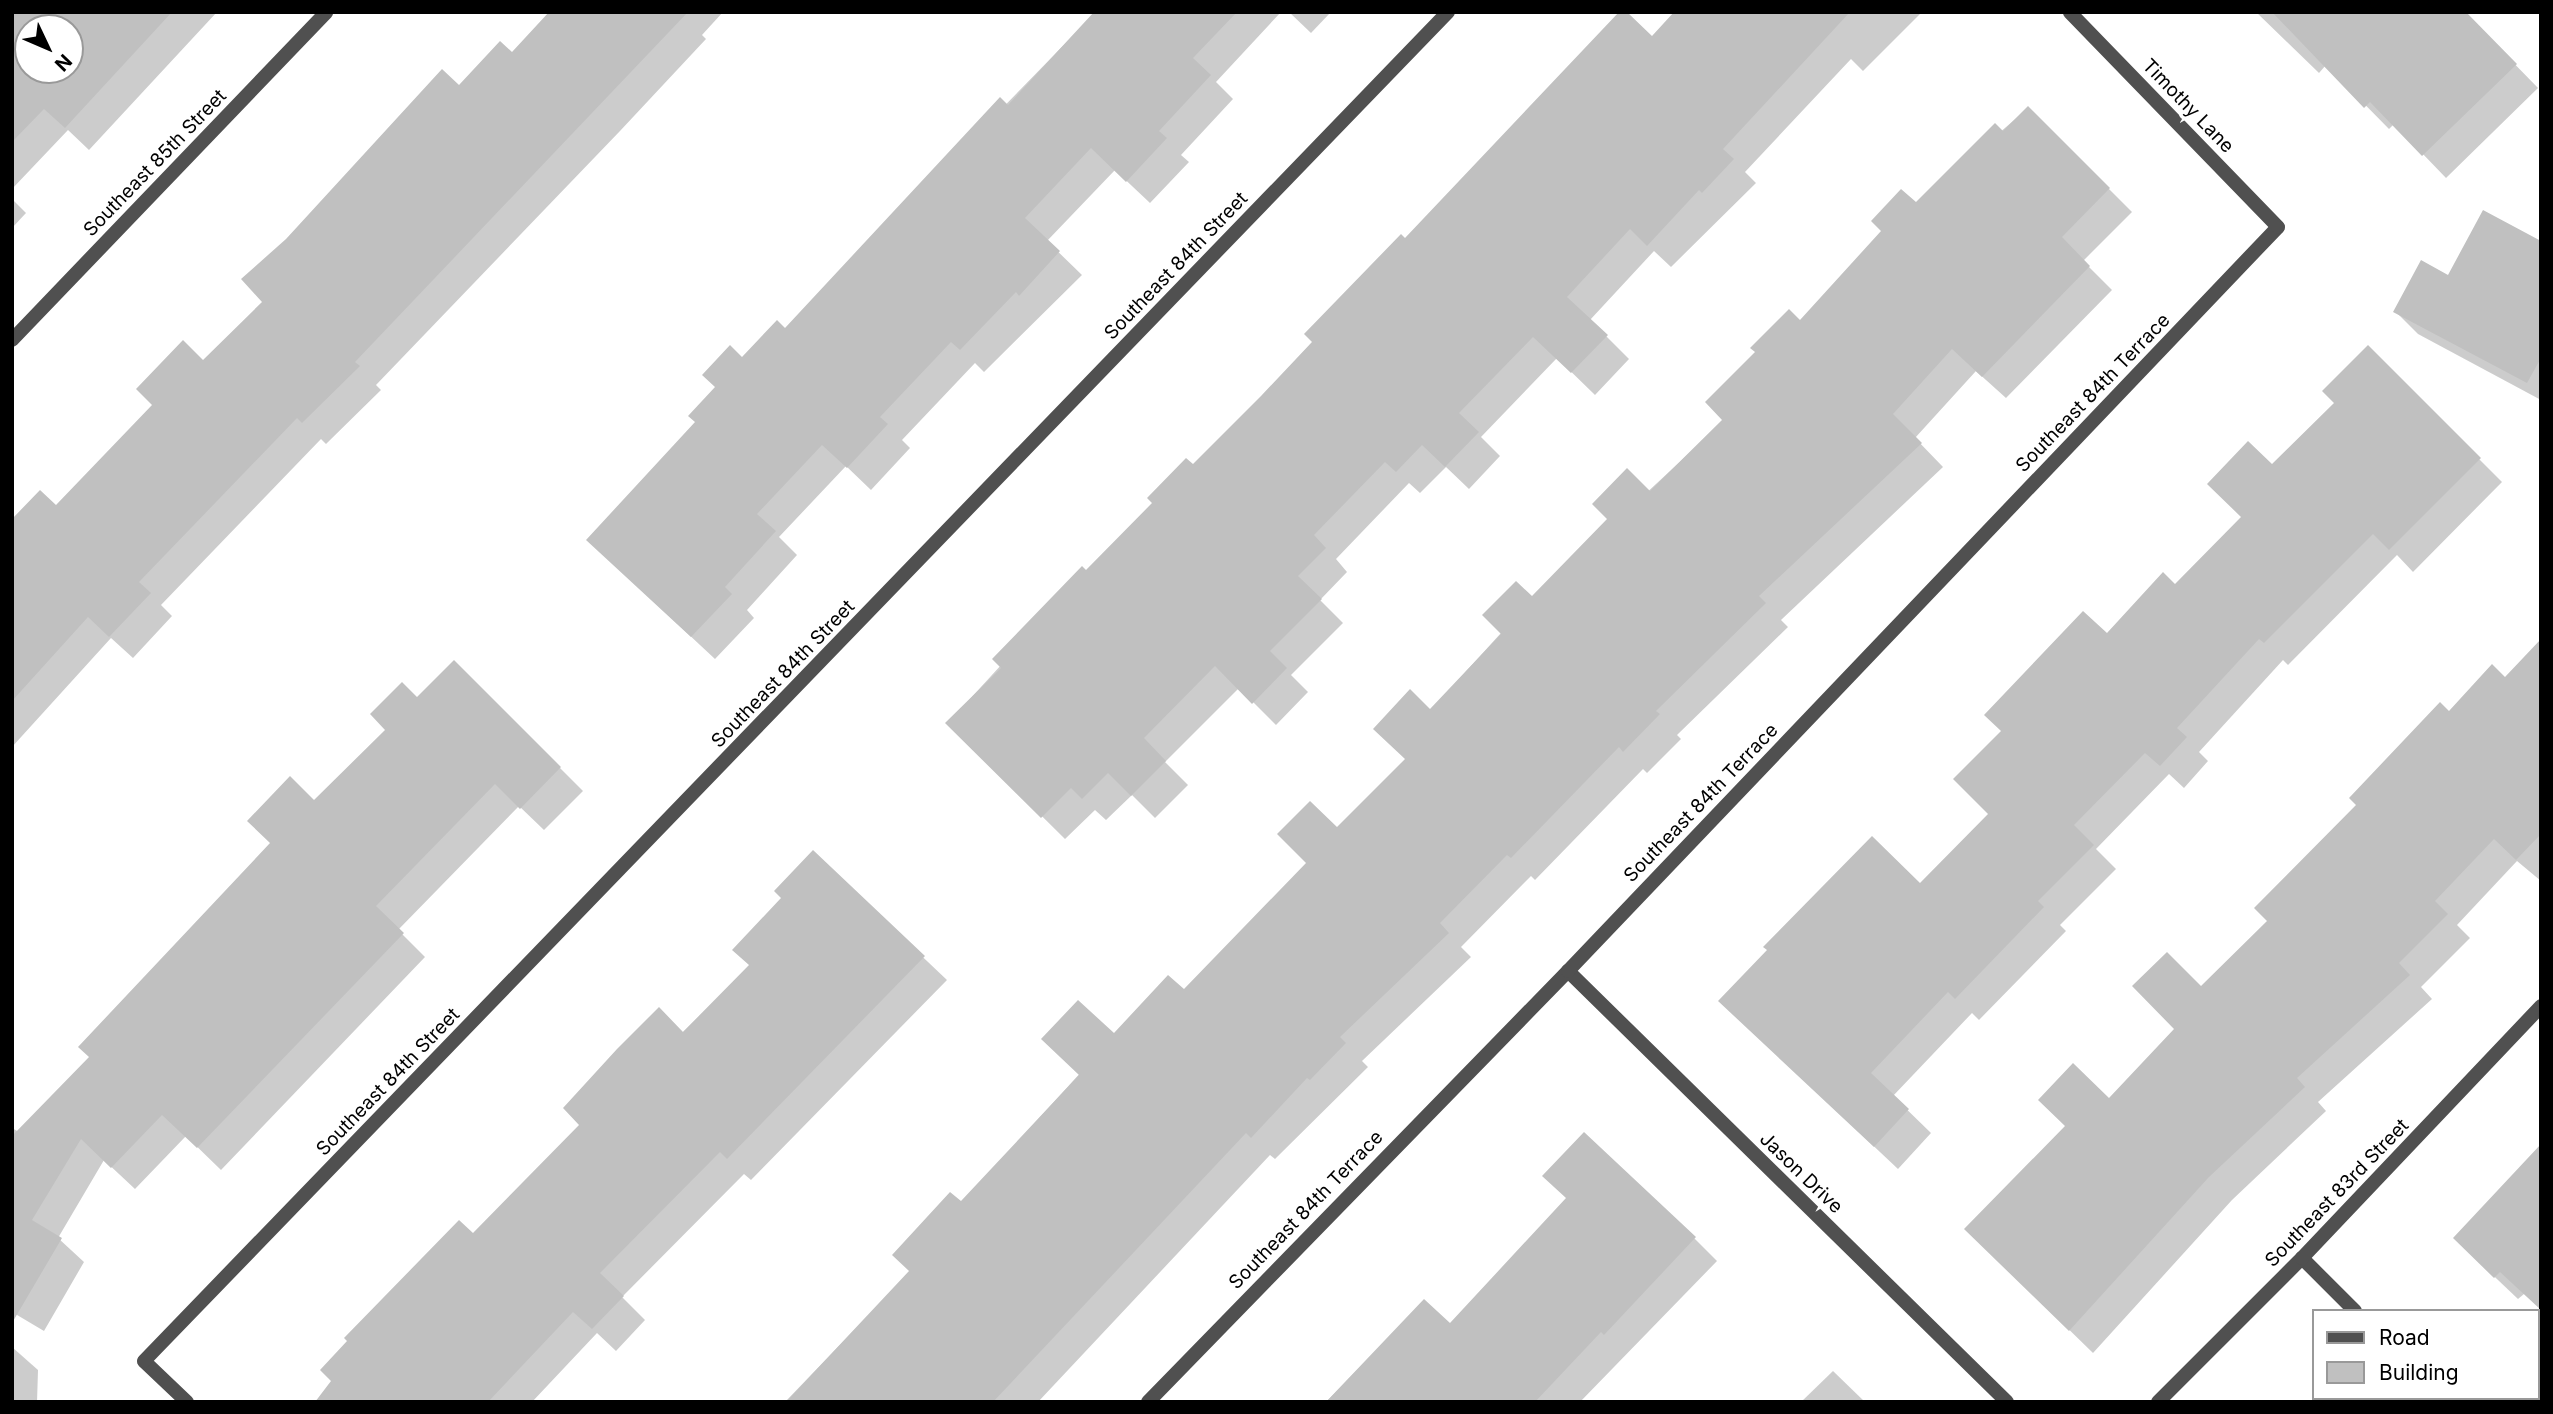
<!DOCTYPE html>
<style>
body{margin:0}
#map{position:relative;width:2553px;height:1414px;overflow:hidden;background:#fff;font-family:Inter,sans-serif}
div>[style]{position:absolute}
.shadow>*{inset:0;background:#0003}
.building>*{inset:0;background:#c0c0c0}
.minor>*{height:14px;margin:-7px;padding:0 7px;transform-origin:7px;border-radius:7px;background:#505050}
span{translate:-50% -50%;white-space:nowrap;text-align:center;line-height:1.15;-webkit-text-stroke:7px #fff;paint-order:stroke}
.street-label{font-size:19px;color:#000}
.frame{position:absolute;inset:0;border:14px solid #000;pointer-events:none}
.legend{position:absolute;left:2312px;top:1309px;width:228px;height:91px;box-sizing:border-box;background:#fff;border:2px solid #999;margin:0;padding:9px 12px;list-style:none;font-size:21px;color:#000}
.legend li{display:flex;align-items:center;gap:14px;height:35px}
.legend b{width:35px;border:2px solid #999}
.north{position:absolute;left:14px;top:14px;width:70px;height:70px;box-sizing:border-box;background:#fff;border:2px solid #999;border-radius:50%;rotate:134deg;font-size:19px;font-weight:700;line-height:28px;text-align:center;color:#000}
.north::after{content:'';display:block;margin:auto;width:24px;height:32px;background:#000;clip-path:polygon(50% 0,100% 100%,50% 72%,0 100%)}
</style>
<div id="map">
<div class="shadow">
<div style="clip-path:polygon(evenodd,12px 12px,217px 12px,89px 150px,68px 130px,12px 189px,12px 12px,28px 28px,70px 28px,70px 70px,28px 70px,28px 28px)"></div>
<div style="clip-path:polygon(551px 12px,723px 12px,702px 35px,706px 39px,620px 131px,376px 385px,381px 390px,326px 444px,321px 439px,161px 605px,172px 616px,133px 658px,111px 638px,12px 747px,12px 522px,56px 508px,265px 303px,459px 87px,512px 55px)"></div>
<div style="clip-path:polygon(1096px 12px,1281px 12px,1216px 82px,1233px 99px,1181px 155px,1189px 162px,1150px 203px,1115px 170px,1047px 241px,1082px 275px,984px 372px,975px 363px,902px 440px,910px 448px,871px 490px,846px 466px,779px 537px,797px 555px,747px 610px,754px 618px,715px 659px,611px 562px,697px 422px,742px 360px,785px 331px)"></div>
<div style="clip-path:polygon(1289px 12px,1331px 12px,1311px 33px)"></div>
<div style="clip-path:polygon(1676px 12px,1921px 13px,1863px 71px,1851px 59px,1745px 172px,1756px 183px,1671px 267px,1654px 251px,1590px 320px,1629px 359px,1595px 395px,1557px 358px,1481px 437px,1500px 456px,1469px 489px,1446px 467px,1420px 493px,1409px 483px,1336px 559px,1347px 572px,1320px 600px,1343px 623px,1291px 675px,1308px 692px,1276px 725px,1239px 688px,1165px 762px,1188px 785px,1155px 818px,1132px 795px,1106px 820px,1095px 810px,1065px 839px,948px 723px,1086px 572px,1262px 397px,1405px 241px,1652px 38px)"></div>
<div style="clip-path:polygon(2256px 12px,2464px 12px,2538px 88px,2446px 178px,2394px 124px,2389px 129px,2326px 65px,2319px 73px)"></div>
<div style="clip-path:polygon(2028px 108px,2132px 212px,2083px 261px,2112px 290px,2006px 398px,1976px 371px,1915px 438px,1943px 467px,1781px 620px,1788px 627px,1677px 735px,1681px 739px,1647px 773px,1643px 769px,1535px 880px,1531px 876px,1461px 947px,1471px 957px,1362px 1061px,1368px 1067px,1275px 1159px,1270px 1155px,1038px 1402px,785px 1402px,911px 1271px,961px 1204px,1114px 1036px,1184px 991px,1407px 760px,1430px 711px,1532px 599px,1725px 420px,1800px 323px,1916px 205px)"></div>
<div style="clip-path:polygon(12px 199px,26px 213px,12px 228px)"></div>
<div style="clip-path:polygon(2541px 243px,2541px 400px,2418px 334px,2395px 311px,2449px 277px)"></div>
<div style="clip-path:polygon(2368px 348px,2502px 482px,2413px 572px,2397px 555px,2288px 665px,2283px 660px,2199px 752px,2208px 761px,2184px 788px,2169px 774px,2096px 849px,2116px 869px,2060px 925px,2066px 931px,1979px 1020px,1972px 1013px,1893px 1096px,1931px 1133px,1898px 1169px,1743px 1023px,1920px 885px,1991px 814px,2107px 636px,2175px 586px,2244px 517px,2272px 467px,2336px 403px)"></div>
<div style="clip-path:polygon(2541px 641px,2541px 881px,2517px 861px,2457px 925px,2470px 938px,2421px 987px,2432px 999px,2318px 1102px,2326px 1111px,2232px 1200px,2093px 1353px,1966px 1229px,2109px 1100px,2177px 1029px,2201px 989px,2269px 921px,2449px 713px,2505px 679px)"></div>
<div style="clip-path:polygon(454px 662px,583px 791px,544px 830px,519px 806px,398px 930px,425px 957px,221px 1170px,186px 1136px,135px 1189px,104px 1160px,58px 1238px,84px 1262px,44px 1331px,12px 1312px,12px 1128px,19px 1132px,91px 1057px,314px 802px)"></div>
<div style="clip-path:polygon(813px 853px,947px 980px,751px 1180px,744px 1174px,622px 1297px,645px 1320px,616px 1351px,597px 1333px,532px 1402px,324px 1402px,473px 1236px,751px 966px,783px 898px)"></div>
<div style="clip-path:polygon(2541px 1146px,2524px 1294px,2518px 1299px,2478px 1261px)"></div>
<div style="clip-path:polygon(1694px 1238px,1717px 1261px,1580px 1402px,1326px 1402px,1424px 1301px,1450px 1325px)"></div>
<div style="clip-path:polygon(12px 1347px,38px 1370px,37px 1402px,12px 1402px)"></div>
<div style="clip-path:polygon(1833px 1371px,1865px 1402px,1801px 1402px)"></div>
</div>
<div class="building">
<div style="clip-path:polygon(evenodd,12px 12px,172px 12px,65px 128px,44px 109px,12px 142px,12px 12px,28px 28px,70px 28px,70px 70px,28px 70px,28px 28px)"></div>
<div style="clip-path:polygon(549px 12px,688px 12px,355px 362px,360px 366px,302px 423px,297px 418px,139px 582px,151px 593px,109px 637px,88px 617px,12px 701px,12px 519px,40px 490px,56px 505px,152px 405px,136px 389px,183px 340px,203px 360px,262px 302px,241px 279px,286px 239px,442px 69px,459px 85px,500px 41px,512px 52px)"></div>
<div style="clip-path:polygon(1094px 12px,1237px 12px,1193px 58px,1211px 75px,1159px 131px,1167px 138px,1126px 182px,1091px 148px,1025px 218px,1060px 251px,1019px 296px,1016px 292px,960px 350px,951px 342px,880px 417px,888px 424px,847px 468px,822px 445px,757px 514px,776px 531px,725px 587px,732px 594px,691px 637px,586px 540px,695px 422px,688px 416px,715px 387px,702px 375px,730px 345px,742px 357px,777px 320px,785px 328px,1000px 97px,1008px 105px)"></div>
<div style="clip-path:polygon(1619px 12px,1627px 12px,1652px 36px,1674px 12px,1850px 12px,1723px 149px,1734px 159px,1702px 193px,1699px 190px,1647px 246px,1630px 229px,1567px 297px,1608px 335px,1571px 373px,1533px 337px,1459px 413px,1479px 432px,1445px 467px,1422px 445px,1396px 472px,1385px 462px,1314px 535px,1326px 548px,1298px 576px,1322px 599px,1270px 651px,1287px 668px,1252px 704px,1215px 666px,1144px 738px,1166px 761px,1131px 796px,1108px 773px,1082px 799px,1071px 788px,1041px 818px,945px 723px,1001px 668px,992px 659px,1082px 566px,1086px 570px,1152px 503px,1147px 498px,1186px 458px,1193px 464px,1261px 396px,1312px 342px,1304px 334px,1401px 234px,1405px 238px)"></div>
<div style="clip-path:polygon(2272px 12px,2466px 12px,2517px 64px,2422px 156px,2370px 102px,2364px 108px)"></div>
<div style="clip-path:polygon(2028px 106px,2110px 188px,2062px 237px,2090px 266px,1982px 377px,1952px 349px,1893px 414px,1922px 443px,1759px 596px,1766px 603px,1656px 711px,1660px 714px,1623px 752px,1619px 747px,1511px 858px,1507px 855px,1440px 923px,1449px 933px,1340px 1037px,1346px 1043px,1310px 1080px,1307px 1078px,1251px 1138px,1246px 1133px,993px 1402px,786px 1402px,909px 1271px,892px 1255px,950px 1192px,961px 1201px,1079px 1075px,1041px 1039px,1078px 1000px,1114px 1033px,1168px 975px,1184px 989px,1306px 863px,1277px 834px,1310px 801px,1337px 827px,1405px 759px,1373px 729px,1410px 689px,1430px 709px,1501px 634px,1482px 615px,1516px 581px,1532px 596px,1607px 519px,1592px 504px,1627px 468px,1650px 491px,1722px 420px,1705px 402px,1755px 352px,1750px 348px,1789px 309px,1800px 320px,1881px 231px,1871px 221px,1901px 189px,1916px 202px,1995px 123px,2003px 131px)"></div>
<div style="clip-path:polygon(2483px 210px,2541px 241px,2541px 358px,2527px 383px,2393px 312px,2421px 260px,2448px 275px)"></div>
<div style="clip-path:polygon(2368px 345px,2481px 458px,2389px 550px,2373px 534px,2264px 643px,2259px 639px,2177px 728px,2187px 737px,2160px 766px,2145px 753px,2074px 825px,2094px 845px,2038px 901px,2044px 907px,1955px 999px,1948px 992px,1871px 1073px,1909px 1109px,1874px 1147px,1718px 1001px,1767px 950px,1763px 947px,1872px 836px,1920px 883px,1988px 814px,1953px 779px,2001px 731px,1984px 715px,2083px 611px,2107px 633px,2163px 572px,2175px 584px,2241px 517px,2207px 484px,2248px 441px,2272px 464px,2334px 403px,2322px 391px)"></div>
<div style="clip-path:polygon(2541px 639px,2541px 834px,2516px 860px,2494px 839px,2435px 901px,2448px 914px,2399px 963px,2410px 975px,2297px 1078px,2305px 1087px,2209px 1177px,2069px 1331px,1964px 1229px,2065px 1126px,2038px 1100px,2073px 1063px,2109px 1098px,2174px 1029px,2132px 986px,2167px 952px,2201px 986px,2267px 921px,2254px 908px,2356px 805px,2349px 798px,2440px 702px,2449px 711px,2492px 664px,2505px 677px)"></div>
<div style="clip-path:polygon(454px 660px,561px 767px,520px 809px,495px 784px,376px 906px,404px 933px,197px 1148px,162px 1115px,111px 1168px,81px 1139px,32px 1220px,62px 1238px,12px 1323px,12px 1136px,89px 1057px,78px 1047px,270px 843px,247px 821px,290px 776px,314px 800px,385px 730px,370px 714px,402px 682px,417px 697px)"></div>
<div style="clip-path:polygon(813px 850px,925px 956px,727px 1159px,720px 1152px,600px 1273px,624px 1296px,592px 1329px,573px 1312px,488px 1402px,315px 1402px,331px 1381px,320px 1370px,347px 1341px,344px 1338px,459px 1220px,473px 1233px,579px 1125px,563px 1108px,617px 1049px,659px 1007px,683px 1032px,749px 965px,732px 950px,781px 898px,774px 891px)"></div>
<div style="clip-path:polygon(1584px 1132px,1696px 1237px,1604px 1335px,1601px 1332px,1535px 1402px,1326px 1402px,1424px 1299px,1450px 1323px,1566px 1198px,1542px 1176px)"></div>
<div style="clip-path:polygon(2541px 1144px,2541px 1310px,2500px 1272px,2494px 1278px,2453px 1238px)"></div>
</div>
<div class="minor">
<div style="left:12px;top:340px;width:454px;rotate:-46.2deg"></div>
<div style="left:1568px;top:971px;width:615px;rotate:44.47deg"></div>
<div style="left:2302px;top:1258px;width:75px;rotate:45deg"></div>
<div style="left:2442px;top:1398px;width:6px;rotate:45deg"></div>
<div style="left:187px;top:1402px;width:59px;rotate:-136.4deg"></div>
<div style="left:144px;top:1361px;width:1876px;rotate:-45.97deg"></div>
<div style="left:1148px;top:1402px;width:602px;rotate:-45.74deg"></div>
<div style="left:1568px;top:971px;width:1028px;rotate:-46.34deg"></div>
<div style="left:2278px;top:227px;width:299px;rotate:-134.1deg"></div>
<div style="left:2158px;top:1402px;width:204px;rotate:-45deg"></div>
<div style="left:2302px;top:1258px;width:347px;rotate:-46.5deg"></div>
</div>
<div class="street-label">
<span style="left:2188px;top:106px;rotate:46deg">Timothy Lane</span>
<span style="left:155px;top:163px;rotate:-46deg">Southeast 85th Street</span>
<span style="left:1176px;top:266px;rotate:-46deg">Southeast 84th Street</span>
<span style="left:2093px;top:393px;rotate:-46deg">Southeast 84th Terrace</span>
<span style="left:783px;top:674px;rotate:-46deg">Southeast 84th Street</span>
<span style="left:1701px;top:803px;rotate:-46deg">Southeast 84th Terrace</span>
<span style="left:388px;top:1082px;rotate:-46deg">Southeast 84th Street</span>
<span style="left:1801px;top:1173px;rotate:44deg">Jason Drive</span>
<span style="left:2337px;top:1193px;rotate:-46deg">Southeast 83rd Street</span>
<span style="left:1306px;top:1210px;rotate:-46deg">Southeast 84th Terrace</span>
</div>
<div class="frame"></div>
<ul class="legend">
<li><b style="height:9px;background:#505050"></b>Road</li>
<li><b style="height:19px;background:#c0c0c0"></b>Building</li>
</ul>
<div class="north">N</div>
</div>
